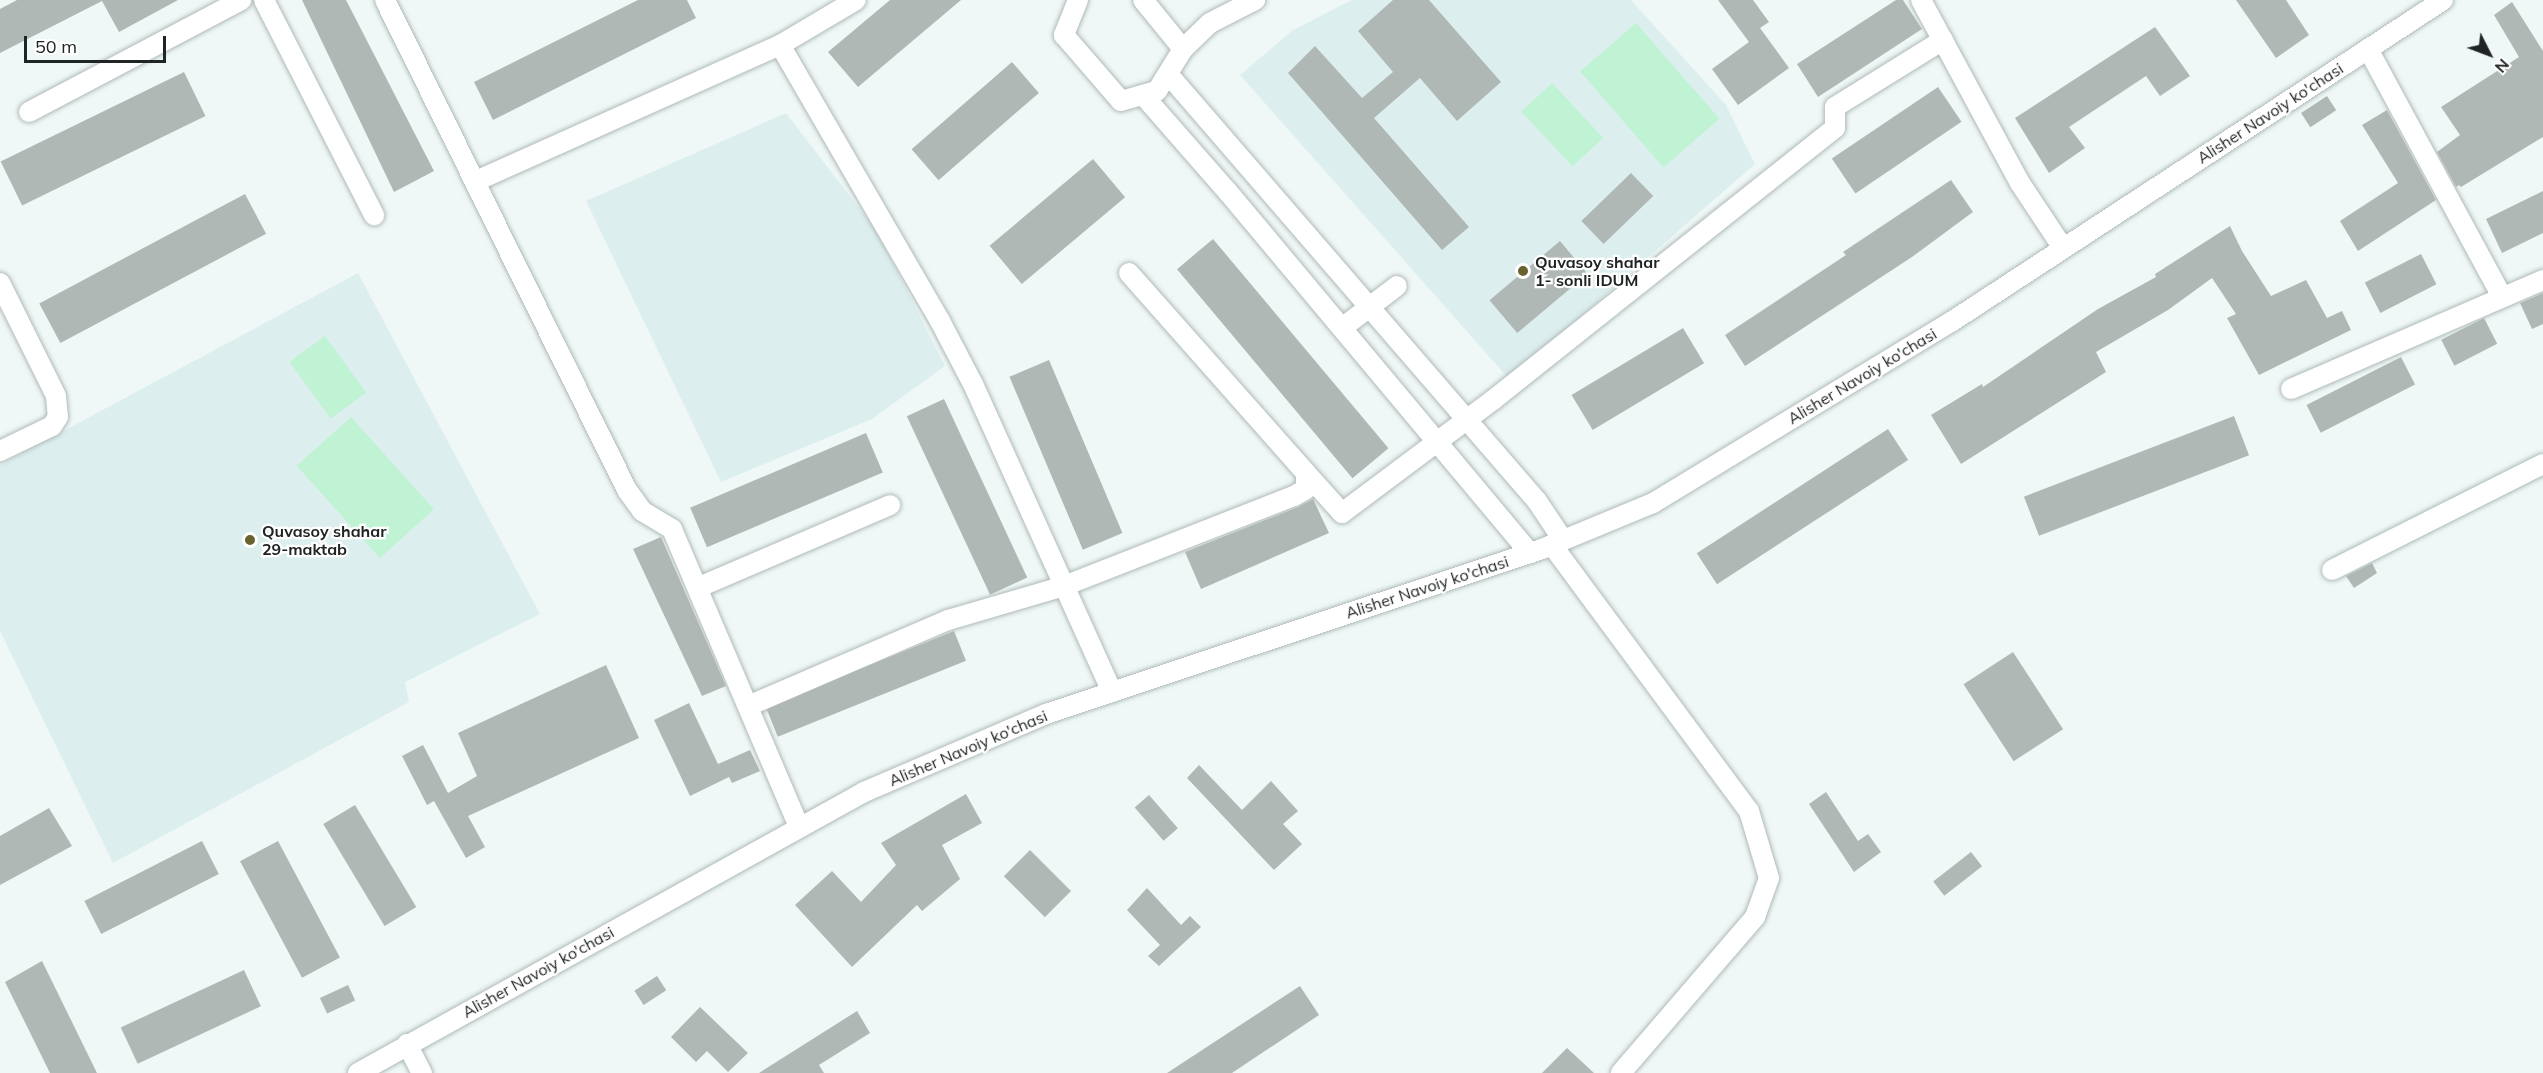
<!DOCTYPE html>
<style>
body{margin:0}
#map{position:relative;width:2543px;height:1073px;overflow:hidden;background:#eff8f7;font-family:Mulish,sans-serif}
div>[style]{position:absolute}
.built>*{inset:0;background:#dcefee}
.green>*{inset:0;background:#c0f3d3;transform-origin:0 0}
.building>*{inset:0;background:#b0b8b5;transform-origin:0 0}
.roads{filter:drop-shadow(0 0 2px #b0b9b9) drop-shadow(0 0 2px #b0b9b9)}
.minor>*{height:20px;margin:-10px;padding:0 10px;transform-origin:10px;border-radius:10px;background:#fff}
.dots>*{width:16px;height:16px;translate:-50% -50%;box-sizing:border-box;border:3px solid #fff;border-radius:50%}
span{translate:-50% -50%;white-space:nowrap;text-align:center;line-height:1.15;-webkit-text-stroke:4.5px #fff;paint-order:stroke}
.street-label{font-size:16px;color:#212424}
.poi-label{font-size:16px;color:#212424;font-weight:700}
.left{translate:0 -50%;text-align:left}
.north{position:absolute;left:2459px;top:24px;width:60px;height:60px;-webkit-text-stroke:4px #fff;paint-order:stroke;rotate:132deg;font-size:16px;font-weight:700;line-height:24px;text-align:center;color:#212424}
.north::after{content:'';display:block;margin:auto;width:21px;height:27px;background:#212424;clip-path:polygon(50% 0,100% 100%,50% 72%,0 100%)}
.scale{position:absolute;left:24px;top:36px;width:142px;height:27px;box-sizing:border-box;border:3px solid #212424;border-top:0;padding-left:8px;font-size:18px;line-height:21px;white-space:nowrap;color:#212424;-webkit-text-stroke:4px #fff;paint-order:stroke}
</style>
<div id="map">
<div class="built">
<div style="clip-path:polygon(1352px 0,1631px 0,1726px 105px,1755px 164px,1509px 379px,1240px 75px,1293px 30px)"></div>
<div style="clip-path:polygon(786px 113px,876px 230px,945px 366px,872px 419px,721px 482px,586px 201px)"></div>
<div style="clip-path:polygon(358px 273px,540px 614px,405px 682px,409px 702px,113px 863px,0 631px,0 465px)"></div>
</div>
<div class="green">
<div style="left:1636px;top:23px;width:127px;height:74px;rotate:49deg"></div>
<div style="left:1552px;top:83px;width:75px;height:42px;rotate:47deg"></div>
<div style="left:325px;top:336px;width:70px;height:44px;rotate:54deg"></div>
<div style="left:351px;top:417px;width:124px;height:73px;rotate:48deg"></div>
</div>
<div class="building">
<div style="clip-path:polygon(17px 0,178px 0,119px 32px,102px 1px,0 53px,0 9px)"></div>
<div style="clip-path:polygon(302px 0,346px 0,434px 171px,394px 192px)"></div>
<div style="clip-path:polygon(638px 0,687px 0,696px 18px,493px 120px,474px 82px)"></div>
<div style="clip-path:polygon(890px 0,961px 0,858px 87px,828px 52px)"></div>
<div style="clip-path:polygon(1393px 0,1429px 0,1501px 82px,1457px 121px,1420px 78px,1374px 118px,1469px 227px,1442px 250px,1288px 73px,1315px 46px,1362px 98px,1393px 72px,1358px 31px)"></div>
<div style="clip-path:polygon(1718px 0,1753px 0,1769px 22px,1760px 28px,1789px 68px,1738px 105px,1712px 69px,1749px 42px)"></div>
<div style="clip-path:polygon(1896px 0,1903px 0,1922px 29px,1818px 97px,1797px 64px)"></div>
<div style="clip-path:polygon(2236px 0,2286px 0,2309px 35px,2276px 58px)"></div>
<div style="clip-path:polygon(2512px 2px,2543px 51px,2543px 137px,2461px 187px,2459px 185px,2456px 187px,2437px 152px,2460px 135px,2441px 107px,2519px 57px,2494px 15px)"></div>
<div style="clip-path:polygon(2155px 27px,2190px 76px,2160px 96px,2146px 76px,2069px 127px,2085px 148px,2049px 173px,2015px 118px)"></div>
<div style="left:1012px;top:62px;width:41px;height:133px;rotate:49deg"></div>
<div style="left:184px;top:72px;width:49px;height:204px;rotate:64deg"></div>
<div style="left:1938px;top:87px;width:42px;height:128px;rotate:56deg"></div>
<div style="left:2327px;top:96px;width:17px;height:31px;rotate:57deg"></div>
<div style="clip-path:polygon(2387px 110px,2436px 200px,2358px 251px,2340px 221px,2398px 183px,2362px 125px)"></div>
<div style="left:1093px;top:159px;width:50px;height:135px;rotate:50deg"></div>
<div style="left:1631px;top:173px;width:32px;height:69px;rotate:46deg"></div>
<div style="clip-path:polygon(1951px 180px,1973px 212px,1912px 257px,1745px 366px,1725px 335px,1846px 255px,1843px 252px)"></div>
<div style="clip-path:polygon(2543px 191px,2543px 233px,2502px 253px,2486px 219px)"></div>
<div style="left:245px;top:194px;width:45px;height:233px;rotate:62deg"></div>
<div style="clip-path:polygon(2230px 226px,2242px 251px,2271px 296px,2306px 280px,2327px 318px,2342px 311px,2351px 330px,2259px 375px,2227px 318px,2236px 314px,2212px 278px,2168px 310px,2096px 352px,2106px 372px,1961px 464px,1931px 415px,1982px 384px,1983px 387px,2098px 309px,2156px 277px,2155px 274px)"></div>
<div style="left:1213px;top:239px;width:273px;height:47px;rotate:50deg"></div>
<div style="left:1560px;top:241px;width:43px;height:92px;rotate:50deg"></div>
<div style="left:2421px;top:254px;width:34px;height:63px;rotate:63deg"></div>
<div style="clip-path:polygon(2543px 293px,2543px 324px,2532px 329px,2520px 303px)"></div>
<div style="left:2484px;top:318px;width:29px;height:48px;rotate:63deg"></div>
<div style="left:1683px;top:328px;width:41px;height:130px;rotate:59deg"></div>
<div style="left:2401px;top:357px;width:31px;height:106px;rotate:63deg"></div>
<div style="left:1049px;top:360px;width:188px;height:43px;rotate:67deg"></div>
<div style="left:944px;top:399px;width:197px;height:41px;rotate:65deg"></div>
<div style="left:2234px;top:416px;width:42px;height:225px;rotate:69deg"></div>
<div style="left:1888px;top:429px;width:37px;height:228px;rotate:57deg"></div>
<div style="left:866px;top:433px;width:43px;height:191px;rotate:67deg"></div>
<div style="clip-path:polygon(1313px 499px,1329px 533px,1201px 589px,1185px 552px,1298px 507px)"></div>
<div style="clip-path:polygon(661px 537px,726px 686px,702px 696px,633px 549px)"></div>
<div style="clip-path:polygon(2372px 563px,2377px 573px,2354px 588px,2346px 576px)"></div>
<div style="left:954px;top:631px;width:32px;height:203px;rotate:68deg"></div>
<div style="left:2013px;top:652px;width:92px;height:59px;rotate:57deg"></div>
<div style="clip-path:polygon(606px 665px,639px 738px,468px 816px,485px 847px,466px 858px,434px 801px,427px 805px,402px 756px,423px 745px,448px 793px,477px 776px,458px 733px)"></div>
<div style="clip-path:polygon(689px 703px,718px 764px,750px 750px,760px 771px,732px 783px,729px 777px,690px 796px,654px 720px)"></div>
<div style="clip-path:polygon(1199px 765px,1242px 810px,1271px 781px,1298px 811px,1283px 824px,1302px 844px,1274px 870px,1187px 778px)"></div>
<div style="clip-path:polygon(1826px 792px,1858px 841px,1868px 834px,1881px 852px,1854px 872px,1809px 804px)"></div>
<div style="clip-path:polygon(966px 794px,982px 823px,942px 845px,960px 879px,922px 911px,917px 905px,852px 967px,795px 905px,832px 871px,861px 902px,896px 865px,881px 843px)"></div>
<div style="left:1149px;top:795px;width:44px;height:19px;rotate:49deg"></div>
<div style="left:355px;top:805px;width:119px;height:37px;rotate:59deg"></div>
<div style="clip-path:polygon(49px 808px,72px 846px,0 885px,0 836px)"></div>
<div style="left:202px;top:841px;width:37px;height:132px;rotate:63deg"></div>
<div style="left:278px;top:841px;width:132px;height:43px;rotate:62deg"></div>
<div style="left:1030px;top:850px;width:58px;height:37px;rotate:45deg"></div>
<div style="left:1971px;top:852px;width:18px;height:48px;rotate:52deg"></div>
<div style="clip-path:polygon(1147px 888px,1181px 925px,1190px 916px,1201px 927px,1159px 966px,1148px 956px,1160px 945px,1127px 910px)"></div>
<div style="clip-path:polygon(42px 961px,97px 1073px,50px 1073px,5px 982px)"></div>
<div style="left:244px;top:970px;width:40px;height:136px;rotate:65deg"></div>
<div style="left:657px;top:976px;width:17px;height:27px;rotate:57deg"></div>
<div style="left:348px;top:985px;width:17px;height:31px;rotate:65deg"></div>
<div style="clip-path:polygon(1300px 986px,1319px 1015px,1232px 1073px,1167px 1073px)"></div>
<div style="clip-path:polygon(700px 1007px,748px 1053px,728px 1072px,707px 1051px,696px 1062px,671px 1037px)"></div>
<div style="clip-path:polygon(857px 1011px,870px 1033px,819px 1065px,824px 1073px,759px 1073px)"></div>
<div style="clip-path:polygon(1567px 1048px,1594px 1073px,1542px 1073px)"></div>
</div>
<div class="roads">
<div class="minor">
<div style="left:264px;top:0;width:242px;rotate:62.9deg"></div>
<div style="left:385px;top:0;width:547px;rotate:63.72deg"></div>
<div style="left:627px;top:490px;width:26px;rotate:54deg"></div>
<div style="left:642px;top:511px;width:35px;rotate:31deg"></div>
<div style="left:672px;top:529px;width:324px;rotate:66.9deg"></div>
<div style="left:1078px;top:0;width:38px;rotate:112deg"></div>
<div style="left:1064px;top:35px;width:87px;rotate:49.2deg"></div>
<div style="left:1121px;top:101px;width:37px;rotate:-16deg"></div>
<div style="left:1157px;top:91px;width:49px;rotate:-58.2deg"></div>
<div style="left:1183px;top:49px;width:63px;rotate:-129.2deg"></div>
<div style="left:1921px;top:0;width:208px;rotate:61.6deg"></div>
<div style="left:2020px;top:183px;width:78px;rotate:56.5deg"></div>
<div style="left:780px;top:45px;width:319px;rotate:59.9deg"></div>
<div style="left:940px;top:321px;width:71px;rotate:62.4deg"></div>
<div style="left:973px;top:384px;width:338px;rotate:65.7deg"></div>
<div style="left:1183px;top:49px;width:37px;rotate:-44deg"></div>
<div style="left:1210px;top:23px;width:51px;rotate:-27.1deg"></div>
<div style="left:2368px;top:49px;width:282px;rotate:61.6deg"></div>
<div style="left:1168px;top:74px;width:564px;rotate:49.17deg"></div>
<div style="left:1537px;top:501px;width:47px;rotate:56.3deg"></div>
<div style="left:1143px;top:95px;width:129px;rotate:48.8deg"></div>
<div style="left:1228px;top:192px;width:471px;rotate:50.1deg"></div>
<div style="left:29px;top:112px;width:240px;rotate:-27.8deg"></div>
<div style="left:476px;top:181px;width:333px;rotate:-24.1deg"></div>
<div style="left:780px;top:45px;width:88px;rotate:-30.6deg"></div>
<div style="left:0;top:283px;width:126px;rotate:63.6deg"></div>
<div style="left:56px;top:396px;width:21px;rotate:85deg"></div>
<div style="left:58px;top:417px;width:11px;rotate:124deg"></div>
<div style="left:52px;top:426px;width:58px;rotate:154.3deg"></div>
<div style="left:1342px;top:328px;width:69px;rotate:-37.4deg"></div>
<div style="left:2291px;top:389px;width:275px;rotate:-23.4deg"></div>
<div style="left:1306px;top:473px;width:54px;rotate:48deg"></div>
<div style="left:1342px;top:513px;width:189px;rotate:-36.8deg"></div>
<div style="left:1493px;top:400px;width:437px;rotate:-38.5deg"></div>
<div style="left:1835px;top:128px;width:21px;rotate:-90deg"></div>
<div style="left:1835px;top:107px;width:127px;rotate:-31.8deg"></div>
<div style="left:1552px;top:545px;width:331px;rotate:53.5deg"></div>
<div style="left:1749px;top:811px;width:70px;rotate:73.4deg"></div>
<div style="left:1769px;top:878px;width:41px;rotate:109.7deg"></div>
<div style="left:1755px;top:917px;width:206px;rotate:130.7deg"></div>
<div style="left:2332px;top:570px;width:236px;rotate:-26.7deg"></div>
<div style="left:699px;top:587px;width:208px;rotate:-23.2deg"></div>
<div style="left:748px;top:706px;width:218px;rotate:-23.3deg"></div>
<div style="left:948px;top:620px;width:121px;rotate:-16.3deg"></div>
<div style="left:1064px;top:586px;width:247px;rotate:-21.4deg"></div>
<div style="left:1294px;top:496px;width:14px;rotate:-30deg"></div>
<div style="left:1306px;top:489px;width:16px;rotate:-90deg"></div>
<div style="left:1306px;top:473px;width:267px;rotate:-131.5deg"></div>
<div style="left:407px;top:1044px;width:33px;rotate:63deg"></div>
<div style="left:358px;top:1073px;width:579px;rotate:-29.04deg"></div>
<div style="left:864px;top:792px;width:198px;rotate:-23.2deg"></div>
<div style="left:1046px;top:714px;width:523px;rotate:-18.4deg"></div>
<div style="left:1542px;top:549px;width:120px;rotate:-22.5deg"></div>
<div style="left:1653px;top:503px;width:349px;rotate:-31.3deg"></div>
<div style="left:1951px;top:322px;width:588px;rotate:-33.2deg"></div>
</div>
</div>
<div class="dots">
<div style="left:1523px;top:271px;background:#67622e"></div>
<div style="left:250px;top:540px;background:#67622e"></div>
</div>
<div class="street-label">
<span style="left:2270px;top:113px;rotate:-33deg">Alisher Navoiy ko'chasi</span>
<span style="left:1862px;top:376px;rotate:-31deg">Alisher Navoiy ko'chasi</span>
<span style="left:1427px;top:587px;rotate:-18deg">Alisher Navoiy ko'chasi</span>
<span style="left:968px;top:748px;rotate:-23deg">Alisher Navoiy ko'chasi</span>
<span style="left:538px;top:972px;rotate:-29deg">Alisher Navoiy ko'chasi</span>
</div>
<div class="poi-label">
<span class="left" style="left:1535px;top:271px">Quvasoy shahar<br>1- sonli IDUM</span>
<span class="left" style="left:262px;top:540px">Quvasoy shahar<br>29-maktab</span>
</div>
<div class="north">N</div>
<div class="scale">50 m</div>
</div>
